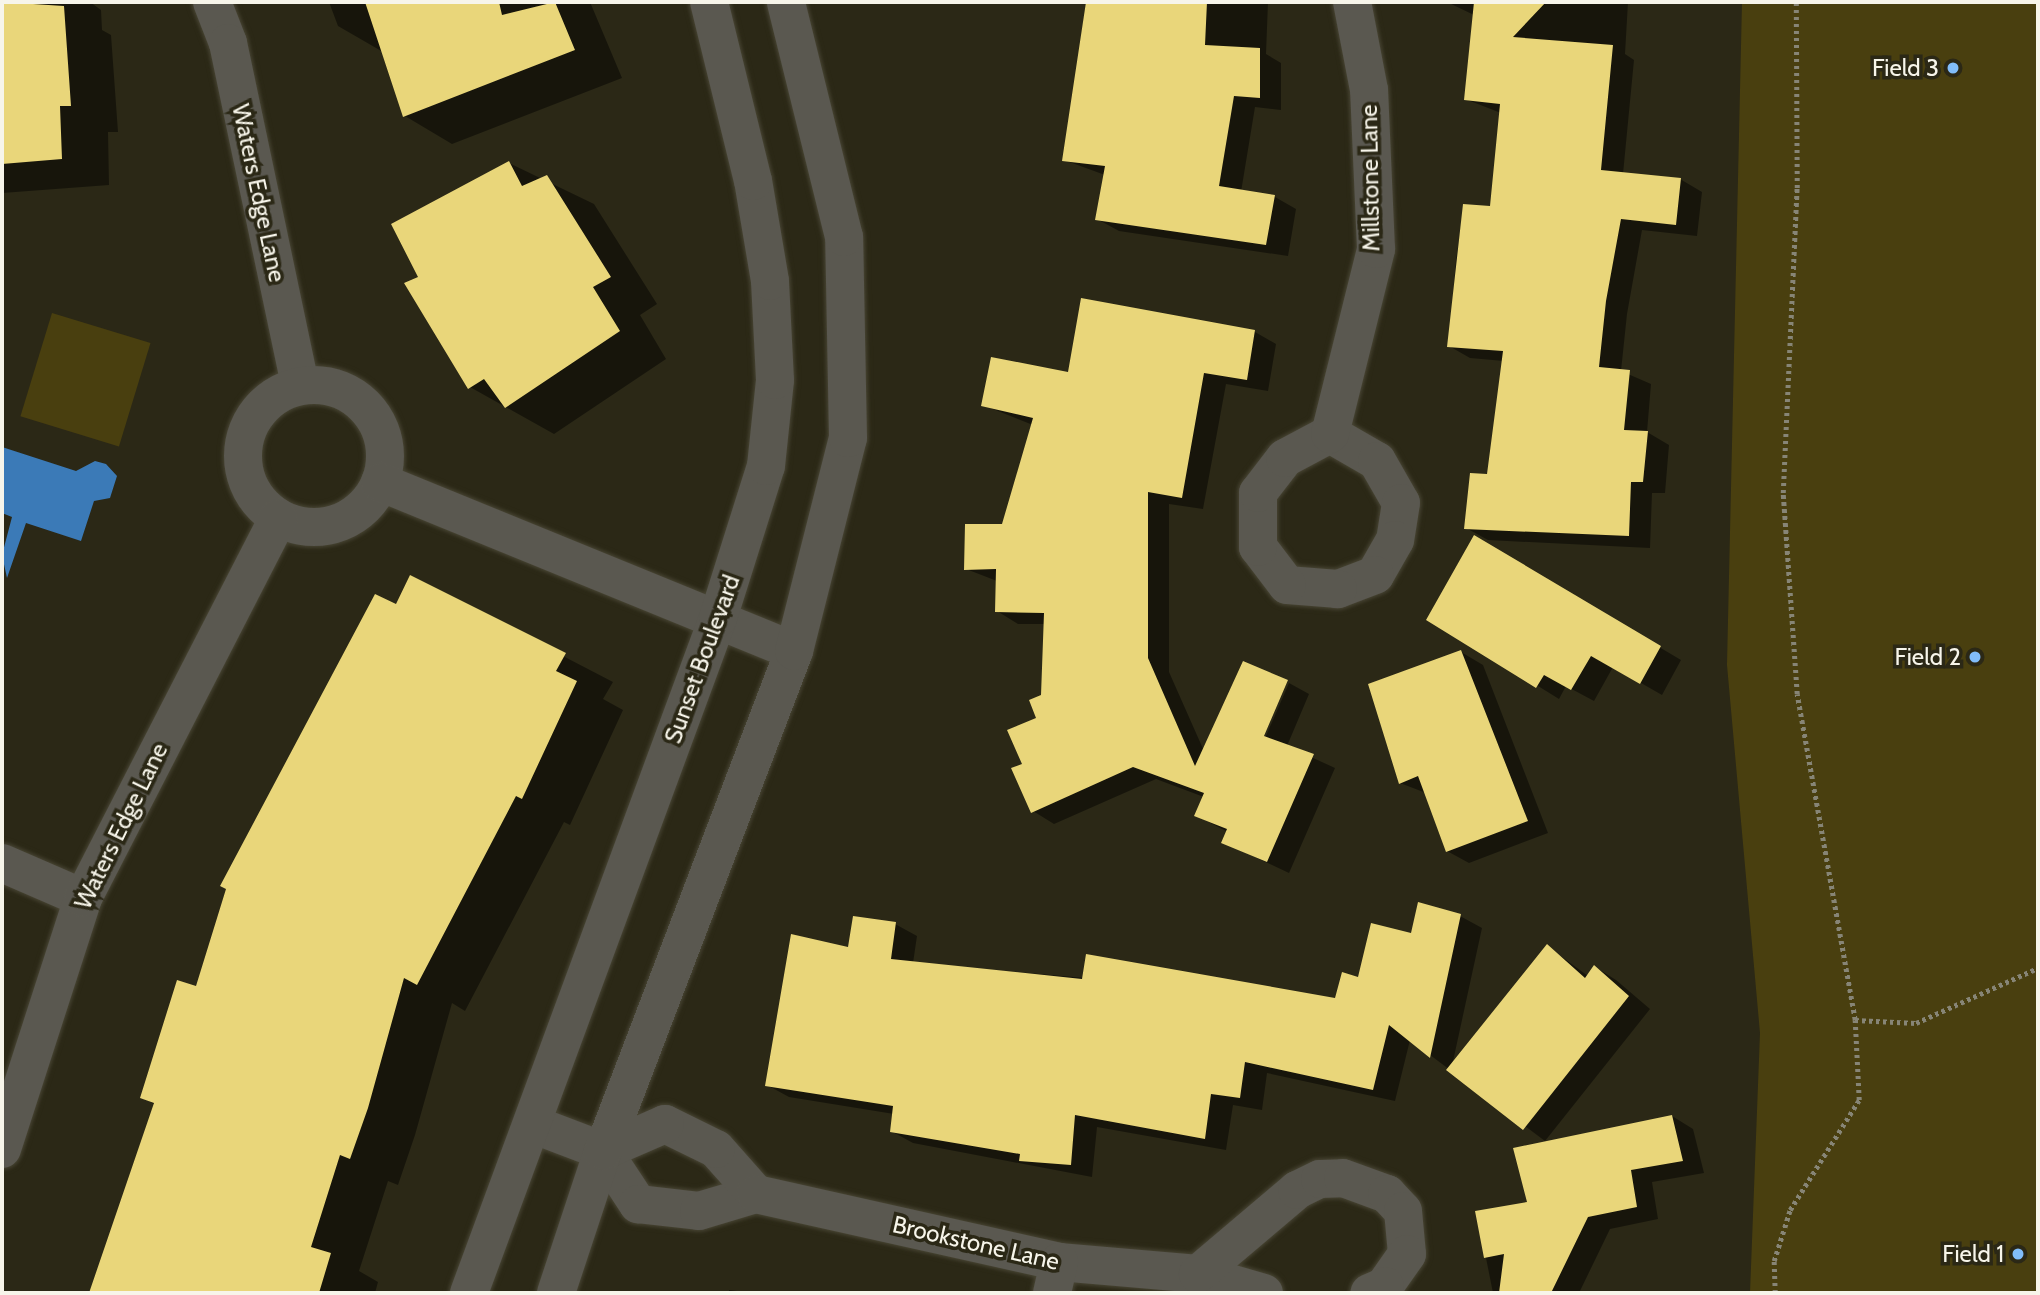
<!DOCTYPE html>
<style>
body{margin:0}
#map{position:relative;width:2040px;height:1295px;overflow:hidden;background:#2b2816;font-family:Cabin,sans-serif}
div>[style]{position:absolute}
.green>*{inset:0;background:#493f0f;transform-origin:0 0}
.water>*{inset:0;background:#3b7ab7}
.shadow>*{inset:0;background:#0007}
.building>*{inset:0;background:#e9d67a}
.path>*{height:4.5px;margin-top:-2.25px;transform-origin:0;background:repeating-linear-gradient(90deg,#878576 0 3.5px,transparent 0 7px)}
.roads{filter:drop-shadow(0 0 2px #484534) drop-shadow(0 0 2px #484534)}
.minor>*{height:38px;margin:-19px;padding:0 19px;transform-origin:19px;border-radius:19px;background:#5a5850}
.minor>.ring{margin:-19px;padding:0;box-sizing:content-box;background:none;border:38px solid #5a5850;border-radius:50%}
.dots>*{width:19px;height:19px;translate:-50% -50%;box-sizing:border-box;border:4px solid #2b2816;border-radius:50%}
span{translate:-50% -50%;white-space:nowrap;text-align:center;line-height:1.15;-webkit-text-stroke:7px #2b2816;paint-order:stroke}
.poi-label{font-size:24px;color:#f7f5ea}
.right{translate:-100% -50%;text-align:right}
.street-label{font-size:24px;color:#f7f5ea}
.frame{position:absolute;inset:0;border:4px solid #f7f5ea;pointer-events:none}
</style>
<div id="map">
<div class="green">
<div style="clip-path:polygon(1742px 2px,2038px 2px,2038px 1293px,1750px 1293px,1760px 1033px,1727px 665px)"></div>
<div style="left:52px;top:313px;width:103px;height:108px;rotate:17deg"></div>
</div>
<div class="water">
<div style="clip-path:polygon(2px 447px,76px 471px,95px 461px,106px 464px,117px 476px,110px 498px,94px 501px,81px 541px,26px 523px,7px 578px,2px 555px,12px 517px,2px 513px)"></div>
</div>
<div class="shadow">
<div style="clip-path:polygon(2px 2px,90px 2px,101px 10px,102px 30px,111px 35px,118px 132px,108px 132px,109px 185px,2px 193px)"></div>
<div style="clip-path:polygon(329px 2px,590px 2px,622px 78px,452px 144px,405px 116px,383px 52px,338px 26px)"></div>
<div style="clip-path:polygon(1086px 2px,1268px 2px,1266px 54px,1281px 63px,1281px 110px,1255px 107px,1241px 192px,1275px 197px,1296px 209px,1288px 256px,1119px 231px,1097px 219px,1105px 175px,1064px 160px)"></div>
<div style="clip-path:polygon(1447px 2px,1628px 2px,1625px 54px,1634px 60px,1623px 174px,1680px 179px,1702px 192px,1697px 236px,1642px 230px,1627px 314px,1621px 371px,1651px 384px,1647px 432px,1669px 445px,1665px 493px,1652px 493px,1650px 548px,1488px 540px,1466px 528px,1489px 476px,1504px 361px,1470px 358px,1449px 346px,1456px 260px,1464px 206px,1491px 208px,1501px 113px,1465px 99px,1474px 15px)"></div>
<div style="clip-path:polygon(509px 163px,594px 204px,657px 304px,640px 315px,666px 359px,554px 434px,470px 387px,420px 277px)"></div>
<div style="clip-path:polygon(1083px 300px,1255px 332px,1276px 344px,1268px 391px,1226px 384px,1203px 509px,1169px 504px,1169px 672px,1204px 751px,1262px 745px,1289px 683px,1309px 694px,1287px 746px,1335px 768px,1289px 873px,1223px 842px,1228px 832px,1197px 816px,1204px 797px,1156px 779px,1054px 824px,1033px 811px,1024px 765px,1043px 696px,1045px 624px,1018px 624px,997px 611px,997px 581px,966px 569px,1003px 526px,1033px 425px,983px 405px,1069px 374px)"></div>
<div style="clip-path:polygon(1475px 538px,1681px 660px,1662px 695px,1613px 667px,1594px 701px,1566px 686px,1559px 699px,1436px 623px)"></div>
<div style="clip-path:polygon(411px 577px,613px 682px,603px 699px,623px 710px,570px 825px,564px 822px,465px 1011px,452px 1003px,415px 1135px,398px 1185px,388px 1181px,359px 1271px,378px 1282px,375px 1293px,91px 1293px,155px 1105px,143px 1097px)"></div>
<div style="clip-path:polygon(1461px 652px,1483px 665px,1548px 833px,1469px 863px,1447px 851px,1426px 793px,1400px 783px)"></div>
<div style="clip-path:polygon(1460px 916px,1482px 928px,1452px 1066px,1547px 946px,1588px 976px,1595px 967px,1616px 980px,1650px 1009px,1545px 1141px,1410px 1040px,1395px 1101px,1267px 1073px,1262px 1110px,1233px 1105px,1226px 1150px,1097px 1127px,1092px 1177px,913px 1143px,891px 1131px,894px 1114px,789px 1097px,767px 1085px,850px 949px,895px 924px,917px 936px,913px 963px,1337px 1000px,1413px 936px)"></div>
<div style="clip-path:polygon(1672px 1116px,1693px 1129px,1704px 1173px,1652px 1182px,1658px 1219px,1610px 1229px,1579px 1293px,1493px 1293px,1477px 1213px,1529px 1203px)"></div>
<div style="clip-path:polygon(729px 1290px,752px 1293px,729px 1293px)"></div>
</div>
<div class="building">
<div style="clip-path:polygon(2px 2px,64px 6px,71px 106px,60px 106px,62px 159px,2px 164px)"></div>
<div style="clip-path:polygon(365px 2px,499px 2px,502px 15px,555px 2px,575px 50px,403px 117px)"></div>
<div style="clip-path:polygon(1086px 2px,1207px 2px,1205px 45px,1260px 48px,1260px 98px,1234px 96px,1219px 186px,1275px 195px,1266px 245px,1095px 220px,1105px 166px,1062px 161px)"></div>
<div style="clip-path:polygon(1474px 2px,1546px 2px,1513px 37px,1613px 45px,1601px 170px,1681px 178px,1676px 225px,1621px 219px,1606px 301px,1599px 367px,1630px 370px,1624px 430px,1648px 431px,1643px 482px,1631px 482px,1629px 536px,1464px 529px,1470px 473px,1487px 474px,1503px 351px,1447px 347px,1463px 204px,1490px 206px,1500px 104px,1464px 100px)"></div>
<div style="clip-path:polygon(509px 161px,522px 186px,547px 175px,611px 277px,593px 287px,620px 331px,505px 408px,484px 379px,468px 389px,404px 283px,418px 277px,391px 224px)"></div>
<div style="clip-path:polygon(1081px 298px,1255px 330px,1247px 380px,1204px 373px,1182px 498px,1148px 492px,1148px 658px,1195px 766px,1243px 661px,1288px 680px,1264px 736px,1314px 754px,1267px 862px,1221px 843px,1227px 829px,1194px 816px,1204px 793px,1133px 767px,1031px 813px,1011px 768px,1022px 764px,1007px 730px,1036px 718px,1029px 700px,1041px 695px,1044px 613px,995px 612px,996px 569px,964px 570px,965px 524px,1002px 524px,1033px 418px,981px 406px,991px 357px,1068px 372px)"></div>
<div style="clip-path:polygon(1474px 535px,1661px 646px,1640px 684px,1591px 656px,1571px 690px,1544px 675px,1536px 688px,1426px 620px)"></div>
<div style="clip-path:polygon(410px 575px,566px 653px,556px 671px,577px 681px,522px 799px,516px 796px,417px 985px,404px 978px,368px 1108px,350px 1159px,340px 1155px,311px 1247px,331px 1253px,319px 1293px,89px 1293px,154px 1103px,140px 1098px,177px 980px,196px 986px,226px 889px,220px 886px,375px 594px,396px 604px)"></div>
<div style="clip-path:polygon(1461px 650px,1528px 821px,1446px 852px,1418px 776px,1399px 784px,1368px 684px)"></div>
<div style="clip-path:polygon(1418px 902px,1461px 914px,1430px 1058px,1389px 1025px,1373px 1090px,1245px 1062px,1240px 1098px,1211px 1094px,1205px 1139px,1075px 1115px,1071px 1165px,1019px 1161px,1020px 1154px,890px 1132px,893px 1106px,765px 1086px,791px 934px,848px 947px,853px 916px,896px 922px,891px 959px,1082px 979px,1086px 954px,1335px 998px,1342px 972px,1358px 977px,1371px 923px,1411px 933px)"></div>
<div style="clip-path:polygon(1547px 944px,1585px 978px,1594px 965px,1629px 996px,1523px 1130px,1446px 1070px)"></div>
<div style="clip-path:polygon(1672px 1115px,1683px 1161px,1631px 1170px,1637px 1207px,1588px 1217px,1551px 1293px,1499px 1293px,1504px 1254px,1484px 1258px,1475px 1211px,1527px 1202px,1513px 1148px)"></div>
</div>
<div class="path">
<div style="left:1855px;top:1020px;width:61px;rotate:2.8deg"></div>
<div style="left:1916px;top:1023px;width:134px;rotate:-24.3deg"></div>
<div style="left:1775px;top:1293px;width:32px;rotate:-92deg"></div>
<div style="left:1774px;top:1261px;width:53px;rotate:-72.6deg"></div>
<div style="left:1790px;top:1210px;width:130px;rotate:-57.9deg"></div>
<div style="left:1859px;top:1100px;width:80px;rotate:-92.9deg"></div>
<div style="left:1855px;top:1020px;width:331px;rotate:-100.1deg"></div>
<div style="left:1797px;top:694px;width:201px;rotate:-94deg"></div>
<div style="left:1783px;top:493px;width:305px;rotate:-87.4deg"></div>
<div style="left:1797px;top:188px;width:186px;rotate:-90.3deg"></div>
</div>
<div class="roads">
<div class="minor">
<div style="left:212px;top:2px;width:44px;rotate:68.7deg"></div>
<div style="left:228px;top:43px;width:350px;rotate:78.1deg"></div>
<div class="ring" style="left:243px;top:385px;width:104px;height:104px"></div>
<div style="left:1330px;top:434px;width:54px;rotate:29.9deg"></div>
<div style="left:1377px;top:461px;width:48px;rotate:60.3deg"></div>
<div style="left:1401px;top:503px;width:37px;rotate:99deg"></div>
<div style="left:1395px;top:540px;width:40px;rotate:119.7deg"></div>
<div style="left:1375px;top:575px;width:40px;rotate:159deg"></div>
<div style="left:1338px;top:589px;width:51px;rotate:-175.5deg"></div>
<div style="left:1287px;top:585px;width:48px;rotate:-127.3deg"></div>
<div style="left:1258px;top:547px;width:54px;rotate:-90deg"></div>
<div style="left:1258px;top:493px;width:44px;rotate:-52.4deg"></div>
<div style="left:1285px;top:458px;width:51px;rotate:-28.1deg"></div>
<div style="left:1330px;top:434px;width:191px;rotate:-76deg"></div>
<div style="left:1376px;top:249px;width:159px;rotate:-92.5deg"></div>
<div style="left:1369px;top:90px;width:90px;rotate:-100.9deg"></div>
<div style="left:380px;top:482px;width:447px;rotate:22.2deg"></div>
<div style="left:2px;top:863px;width:88px;rotate:23.4deg"></div>
<div style="left:532px;top:1124px;width:76px;rotate:20.8deg"></div>
<div style="left:603px;top:1151px;width:64px;rotate:56.6deg"></div>
<div style="left:638px;top:1204px;width:61px;rotate:6.5deg"></div>
<div style="left:699px;top:1211px;width:59px;rotate:-16.6deg"></div>
<div style="left:756px;top:1194px;width:60px;rotate:-131.6deg"></div>
<div style="left:716px;top:1149px;width:57px;rotate:-153.9deg"></div>
<div style="left:665px;top:1124px;width:68px;rotate:156.5deg"></div>
<div style="left:2px;top:1149px;width:264px;rotate:-72.1deg"></div>
<div style="left:83px;top:898px;width:427px;rotate:-62.8deg"></div>
<div style="left:756px;top:1194px;width:311px;rotate:12.6deg"></div>
<div style="left:1059px;top:1262px;width:140px;rotate:4.9deg"></div>
<div style="left:469px;top:1293px;width:719px;rotate:-69.75deg"></div>
<div style="left:718px;top:618px;width:159px;rotate:-72.5deg"></div>
<div style="left:766px;top:466px;width:86px;rotate:-84deg"></div>
<div style="left:775px;top:380px;width:99px;rotate:-92.9deg"></div>
<div style="left:770px;top:281px;width:101px;rotate:-99.6deg"></div>
<div style="left:753px;top:181px;width:184px;rotate:-103.8deg"></div>
<div style="left:556px;top:1293px;width:150px;rotate:-71.7deg"></div>
<div style="left:603px;top:1151px;width:535px;rotate:-69.09deg"></div>
<div style="left:794px;top:651px;width:220px;rotate:-75.8deg"></div>
<div style="left:848px;top:438px;width:201px;rotate:-91.1deg"></div>
<div style="left:844px;top:237px;width:242px;rotate:-103.9deg"></div>
<div style="left:1052px;top:1293px;width:32px;rotate:-77deg"></div>
<div style="left:1264px;top:1293px;width:69px;rotate:-163.9deg"></div>
<div style="left:1198px;top:1274px;width:130px;rotate:-40.3deg"></div>
<div style="left:1297px;top:1190px;width:25px;rotate:-26deg"></div>
<div style="left:1320px;top:1179px;width:23px;rotate:-2deg"></div>
<div style="left:1343px;top:1178px;width:47px;rotate:20deg"></div>
<div style="left:1387px;top:1194px;width:23px;rotate:47deg"></div>
<div style="left:1403px;top:1211px;width:43px;rotate:84.7deg"></div>
<div style="left:1407px;top:1254px;width:39px;rotate:125deg"></div>
<div style="left:1385px;top:1286px;width:17px;rotate:156deg"></div>
</div>
</div>
<div class="dots">
<div style="left:1953px;top:68px;background:#81bdfa"></div>
<div style="left:1975px;top:657px;background:#81bdfa"></div>
<div style="left:2018px;top:1254px;background:#81bdfa"></div>
</div>
<div class="poi-label">
<span class="right" style="left:1939px;top:68px">Field 3</span>
<span class="right" style="left:1961px;top:657px">Field 2</span>
<span class="right" style="left:2004px;top:1254px">Field 1</span>
</div>
<div class="street-label">
<span style="left:1370px;top:178px;rotate:-91deg">Millstone Lane</span>
<span style="left:259px;top:193px;rotate:78deg">Waters Edge Lane</span>
<span style="left:702px;top:659px;rotate:-70deg">Sunset Boulevard</span>
<span style="left:121px;top:826px;rotate:-64deg">Waters Edge Lane</span>
<span style="left:976px;top:1243px;rotate:13deg">Brookstone Lane</span>
</div>
<div class="frame"></div>
</div>
